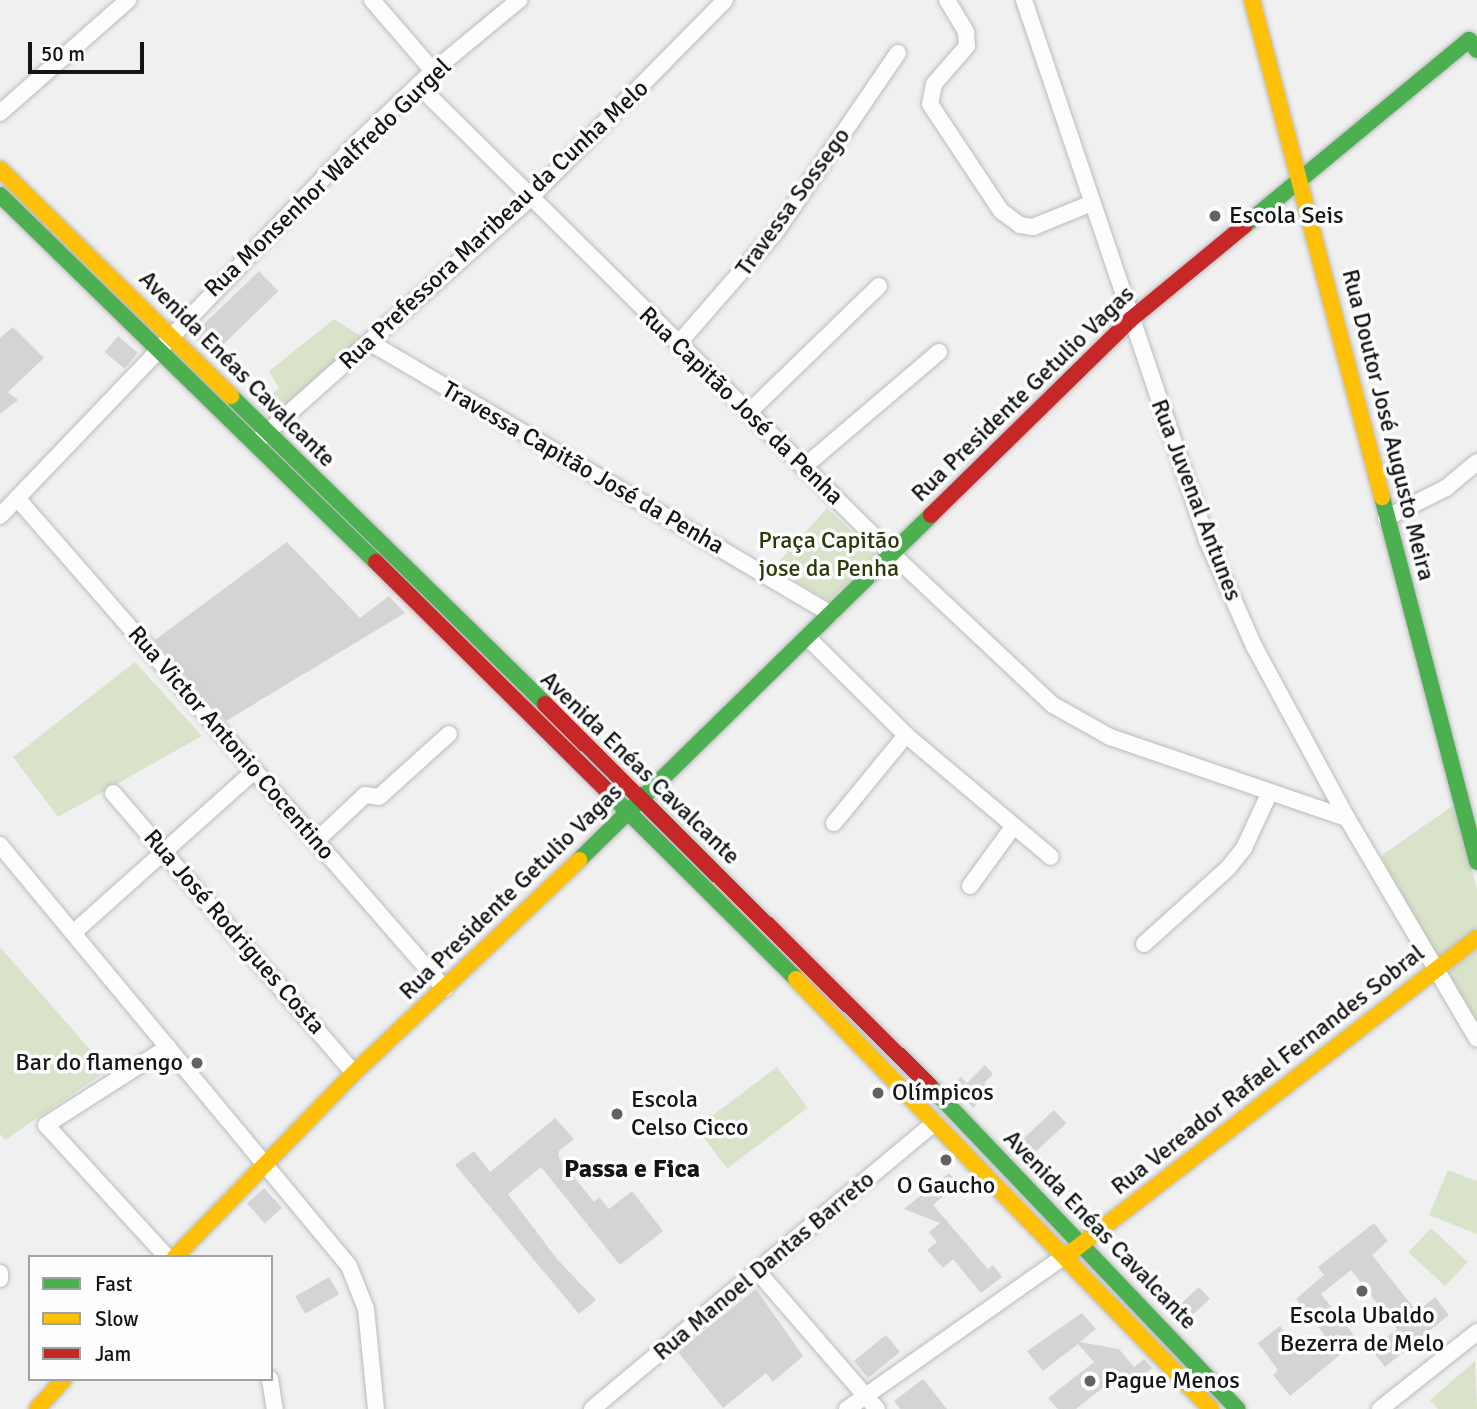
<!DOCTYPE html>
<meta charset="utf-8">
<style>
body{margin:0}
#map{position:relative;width:1477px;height:1409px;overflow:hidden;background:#f0f0f1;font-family:Signika,sans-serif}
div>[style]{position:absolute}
.green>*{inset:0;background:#d8e3c9;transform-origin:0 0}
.building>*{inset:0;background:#d5d4d5;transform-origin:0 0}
.roads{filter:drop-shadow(0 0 2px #bbbbbc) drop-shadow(0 0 2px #bbbbbc)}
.street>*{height:16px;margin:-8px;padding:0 8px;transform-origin:8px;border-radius:8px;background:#fdfdfd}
.fast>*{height:16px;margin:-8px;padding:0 8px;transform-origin:8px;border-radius:8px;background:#4caf50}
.slow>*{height:16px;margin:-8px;padding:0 8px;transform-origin:8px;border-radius:8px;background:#ffc107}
.jam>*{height:16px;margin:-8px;padding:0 8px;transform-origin:8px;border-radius:8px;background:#c62828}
.dots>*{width:19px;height:19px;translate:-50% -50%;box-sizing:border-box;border:4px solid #fdfeff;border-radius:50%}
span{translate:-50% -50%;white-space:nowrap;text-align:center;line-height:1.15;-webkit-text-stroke:7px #fdfeff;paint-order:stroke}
.street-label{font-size:24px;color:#151516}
.poi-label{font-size:24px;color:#151516}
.left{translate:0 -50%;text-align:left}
.right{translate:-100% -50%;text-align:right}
.park-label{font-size:24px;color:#2a3b07}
.neighbourhood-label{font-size:26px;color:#151516;font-weight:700}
.legend{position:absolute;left:28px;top:1255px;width:245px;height:126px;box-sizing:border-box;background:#fdfeff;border:2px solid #a0a1a2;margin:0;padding:9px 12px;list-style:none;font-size:21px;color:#151516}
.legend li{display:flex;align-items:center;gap:14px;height:35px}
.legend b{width:35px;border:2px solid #a0a1a2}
.scale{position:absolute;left:28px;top:42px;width:116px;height:32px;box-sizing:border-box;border:4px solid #151516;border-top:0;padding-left:9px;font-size:21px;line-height:24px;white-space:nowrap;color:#151516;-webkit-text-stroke:5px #fdfeff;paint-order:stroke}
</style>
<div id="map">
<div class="green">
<div style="clip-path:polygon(334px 319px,367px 340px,274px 422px,258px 407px,279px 388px,269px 371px)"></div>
<div style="clip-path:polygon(827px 508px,877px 555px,829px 601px,773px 568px)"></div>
<div style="clip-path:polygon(135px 662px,202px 736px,58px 817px,13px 757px)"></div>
<div style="clip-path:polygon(1455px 804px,1477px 890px,1477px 928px,1438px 958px,1381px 856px)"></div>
<div style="clip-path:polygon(0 947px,108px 1070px,5px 1140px,0 1134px)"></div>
<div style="clip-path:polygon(1477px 950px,1477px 1022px,1448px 972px)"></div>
<div style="left:777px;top:1067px;width:51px;height:101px;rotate:53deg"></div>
<div style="clip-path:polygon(1448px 1170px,1477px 1181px,1477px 1234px,1429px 1215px)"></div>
<div style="left:1431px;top:1228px;width:50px;height:33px;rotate:43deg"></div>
<div style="clip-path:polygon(1475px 1361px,1477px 1409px,1438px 1409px,1430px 1400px)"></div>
</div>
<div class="building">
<div style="left:259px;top:271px;width:28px;height:93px;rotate:46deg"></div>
<div style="clip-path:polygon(13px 327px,44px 358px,8px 392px,18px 400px,0 414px,0 338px)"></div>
<div style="left:118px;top:336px;width:26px;height:21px;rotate:40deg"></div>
<div style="clip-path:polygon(287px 542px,360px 618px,389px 596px,405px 613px,226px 721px,155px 640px)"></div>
<div style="clip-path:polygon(985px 1065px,993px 1074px,984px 1083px,991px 1090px,973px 1108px,952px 1086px,961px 1077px,967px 1083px)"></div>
<div style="left:1054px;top:1110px;width:18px;height:49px;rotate:47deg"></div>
<div style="clip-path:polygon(555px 1118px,574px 1139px,559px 1151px,559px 1158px,594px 1202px,599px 1197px,609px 1209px,632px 1191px,663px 1231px,620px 1265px,541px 1167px,508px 1194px,557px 1259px,596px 1300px,579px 1314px,455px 1165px,474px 1151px,490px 1172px)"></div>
<div style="clip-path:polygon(949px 1173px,957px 1184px,933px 1205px,988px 1269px,993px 1265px,1002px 1277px,981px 1293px,953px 1259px,943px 1268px,927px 1250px,937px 1242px,929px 1232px,940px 1223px,904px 1209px)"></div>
<div style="left:264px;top:1188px;width:27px;height:23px;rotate:48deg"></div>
<div style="clip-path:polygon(1374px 1223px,1388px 1241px,1372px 1255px,1417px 1312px,1435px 1297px,1449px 1315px,1385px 1367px,1371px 1349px,1397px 1329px,1351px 1270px,1321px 1294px,1358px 1340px,1290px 1396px,1273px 1375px,1278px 1370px,1258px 1343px,1280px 1326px,1300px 1354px,1324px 1334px,1296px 1299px,1324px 1275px,1318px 1267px)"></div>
<div style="left:329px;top:1277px;width:20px;height:39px;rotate:60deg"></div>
<div style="left:1199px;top:1287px;width:16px;height:39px;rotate:47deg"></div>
<div style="clip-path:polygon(756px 1289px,803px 1356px,773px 1382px,766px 1373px,723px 1408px,678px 1352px)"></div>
<div style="clip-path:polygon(1082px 1313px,1096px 1329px,1080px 1342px,1119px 1349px,1134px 1367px,1144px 1359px,1152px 1368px,1123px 1391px,1114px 1379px,1076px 1409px,1058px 1409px,1048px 1398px,1094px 1362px,1078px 1344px,1043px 1371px,1027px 1351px)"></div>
<div style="left:886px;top:1335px;width:22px;height:41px;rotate:51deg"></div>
<div style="clip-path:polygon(923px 1379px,947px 1409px,900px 1409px,894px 1401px)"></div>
</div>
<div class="roads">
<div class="street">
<div style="left:372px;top:0;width:94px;rotate:49.3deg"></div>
<div style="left:947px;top:0;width:37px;rotate:59deg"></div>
<div style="left:966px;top:32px;width:14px;rotate:86deg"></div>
<div style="left:967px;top:46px;width:50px;rotate:131deg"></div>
<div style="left:934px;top:84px;width:20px;rotate:101deg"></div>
<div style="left:930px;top:104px;width:128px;rotate:56.4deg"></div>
<div style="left:1001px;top:211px;width:24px;rotate:36deg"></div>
<div style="left:1020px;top:225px;width:13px;rotate:9deg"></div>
<div style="left:1033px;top:227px;width:64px;rotate:-22.1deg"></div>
<div style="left:1024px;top:0;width:570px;rotate:71.28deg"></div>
<div style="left:1207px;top:540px;width:116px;rotate:66.1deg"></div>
<div style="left:1254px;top:646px;width:196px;rotate:61.6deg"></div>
<div style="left:1347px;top:818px;width:256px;rotate:59.5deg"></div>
<div style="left:418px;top:85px;width:665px;rotate:44.7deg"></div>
<div style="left:891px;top:553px;width:222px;rotate:43.2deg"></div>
<div style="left:1053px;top:705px;width:65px;rotate:29.3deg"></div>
<div style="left:1110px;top:737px;width:250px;rotate:18.9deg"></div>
<div style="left:0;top:113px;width:171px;rotate:-41.4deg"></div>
<div style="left:371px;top:343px;width:534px;rotate:30.5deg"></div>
<div style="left:678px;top:344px;width:147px;rotate:-48.9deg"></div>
<div style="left:775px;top:233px;width:218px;rotate:-55.7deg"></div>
<div style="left:749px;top:412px;width:181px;rotate:-44.1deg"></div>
<div style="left:261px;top:438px;width:359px;rotate:-41.7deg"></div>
<div style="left:529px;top:199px;width:279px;rotate:-45.4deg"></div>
<div style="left:805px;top:466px;width:176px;rotate:-40.4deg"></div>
<div style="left:17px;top:498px;width:651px;rotate:48.92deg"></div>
<div style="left:0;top:516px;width:516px;rotate:-46.26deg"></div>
<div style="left:357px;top:143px;width:105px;rotate:-43.5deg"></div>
<div style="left:433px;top:71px;width:112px;rotate:-39.5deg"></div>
<div style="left:1386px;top:518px;width:67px;rotate:-26.6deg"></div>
<div style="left:1446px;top:488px;width:40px;rotate:-40deg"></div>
<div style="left:807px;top:637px;width:139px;rotate:44.7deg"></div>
<div style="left:906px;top:735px;width:189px;rotate:40.1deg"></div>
<div style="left:113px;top:793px;width:369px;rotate:49.3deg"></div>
<div style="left:834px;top:823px;width:114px;rotate:-50.7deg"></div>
<div style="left:316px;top:841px;width:67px;rotate:-43.2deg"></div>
<div style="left:365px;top:795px;width:14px;rotate:8deg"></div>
<div style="left:379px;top:797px;width:94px;rotate:-42deg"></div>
<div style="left:0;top:845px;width:547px;rotate:50.34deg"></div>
<div style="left:349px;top:1266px;width:46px;rotate:68.4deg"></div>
<div style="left:366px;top:1309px;width:100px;rotate:84.3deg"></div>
<div style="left:970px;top:886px;width:73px;rotate:-53.9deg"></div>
<div style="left:73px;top:933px;width:244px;rotate:-41.8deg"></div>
<div style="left:1144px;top:944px;width:113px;rotate:-42.1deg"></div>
<div style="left:1228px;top:868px;width:26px;rotate:-51deg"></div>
<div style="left:1244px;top:848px;width:60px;rotate:-65.2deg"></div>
<div style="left:167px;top:1257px;width:179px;rotate:-132.5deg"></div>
<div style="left:46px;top:1125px;width:145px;rotate:-32.6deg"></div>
<div style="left:0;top:1273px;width:6px;rotate:90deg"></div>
<div style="left:759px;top:1273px;width:180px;rotate:49.1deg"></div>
<div style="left:270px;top:1379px;width:30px;rotate:81deg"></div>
<div style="left:592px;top:1409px;width:447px;rotate:-39.9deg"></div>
<div style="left:847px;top:1409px;width:266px;rotate:-35.1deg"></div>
<div style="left:1380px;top:1409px;width:124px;rotate:-38.4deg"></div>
</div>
<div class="fast">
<div style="left:0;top:195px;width:525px;rotate:44.31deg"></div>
<div style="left:1244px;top:226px;width:292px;rotate:-39.6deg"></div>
<div style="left:1469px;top:40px;width:13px;rotate:51deg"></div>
<div style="left:231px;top:396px;width:440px;rotate:44.4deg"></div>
<div style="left:1382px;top:497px;width:377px;rotate:75.4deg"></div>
<div style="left:606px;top:790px;width:268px;rotate:44.8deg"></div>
<div style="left:579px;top:860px;width:493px;rotate:-44.4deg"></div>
<div style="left:930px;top:1086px;width:446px;rotate:46.4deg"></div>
</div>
<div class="slow">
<div style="left:1252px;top:0;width:514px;rotate:75.34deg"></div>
<div style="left:0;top:169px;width:324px;rotate:44.5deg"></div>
<div style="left:796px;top:979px;width:598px;rotate:46.02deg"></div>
<div style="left:1070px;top:1253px;width:515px;rotate:-37.74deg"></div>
<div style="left:175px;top:1257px;width:257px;rotate:-45.8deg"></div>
<div style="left:354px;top:1073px;width:310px;rotate:-43.4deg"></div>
<div style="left:37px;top:1409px;width:40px;rotate:-48deg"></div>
</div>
<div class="jam">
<div style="left:931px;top:515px;width:279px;rotate:-44.4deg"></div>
<div style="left:1130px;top:320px;width:148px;rotate:-39.5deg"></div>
<div style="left:376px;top:562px;width:324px;rotate:44.7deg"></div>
<div style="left:545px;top:704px;width:542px;rotate:44.78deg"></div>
</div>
</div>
<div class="dots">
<div style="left:1215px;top:216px;background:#626263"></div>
<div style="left:197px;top:1063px;background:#626263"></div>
<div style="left:878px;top:1093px;background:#626263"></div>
<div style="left:617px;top:1114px;background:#626263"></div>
<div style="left:946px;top:1160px;background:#626263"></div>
<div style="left:1362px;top:1291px;background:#626263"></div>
<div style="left:1090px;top:1381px;background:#626263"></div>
</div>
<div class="street-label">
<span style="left:328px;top:178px;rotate:-44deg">Rua Monsenhor Walfredo Gurgel</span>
<span style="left:793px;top:202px;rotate:-54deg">Travessa Sossego</span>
<span style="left:494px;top:225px;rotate:-43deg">Rua Prefessora Maribeau da Cunha Melo</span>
<span style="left:237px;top:369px;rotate:45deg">Avenida Enéas Cavalcante</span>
<span style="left:1023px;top:394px;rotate:-44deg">Rua Presidente Getulio Vagas</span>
<span style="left:741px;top:406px;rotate:44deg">Rua Capitão José da Penha</span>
<span style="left:1388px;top:425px;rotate:76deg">Rua Doutor José Augusto Meira</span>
<span style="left:583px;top:468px;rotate:30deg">Travessa Capitão José da Penha</span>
<span style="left:1196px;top:500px;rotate:69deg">Rua Juvenal Antunes</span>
<span style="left:231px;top:743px;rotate:49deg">Rua Victor Antonio Cocentino</span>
<span style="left:640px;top:768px;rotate:44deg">Avenida Enéas Cavalcante</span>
<span style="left:511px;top:892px;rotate:-44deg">Rua Presidente Getulio Vagas</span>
<span style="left:234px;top:932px;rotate:49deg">Rua José Rodrigues Costa</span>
<span style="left:1268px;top:1070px;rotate:-38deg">Rua Vereador Rafael Fernandes Sobral</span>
<span style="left:1100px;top:1230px;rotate:46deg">Avenida Enéas Cavalcante</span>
<span style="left:764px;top:1266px;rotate:-40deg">Rua Manoel Dantas Barreto</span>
</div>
<div class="poi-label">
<span class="left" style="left:1229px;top:216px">Escola Seis</span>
<span class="right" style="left:183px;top:1063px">Bar do flamengo</span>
<span class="left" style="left:892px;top:1093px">Olímpicos</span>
<span class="left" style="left:631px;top:1114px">Escola<br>Celso Cicco</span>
<span style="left:946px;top:1186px">O Gaucho</span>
<span style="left:1362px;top:1330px">Escola Ubaldo<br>Bezerra de Melo</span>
<span class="left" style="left:1104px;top:1381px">Pague Menos</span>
</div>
<div class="park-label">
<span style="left:829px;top:555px">Praça Capitão<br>jose da Penha</span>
</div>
<div class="neighbourhood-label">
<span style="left:632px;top:1170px">Passa e Fica</span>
</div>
<ul class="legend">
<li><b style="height:9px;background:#4caf50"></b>Fast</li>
<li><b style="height:9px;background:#ffc107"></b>Slow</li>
<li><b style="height:9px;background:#c62828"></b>Jam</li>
</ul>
<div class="scale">50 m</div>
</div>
